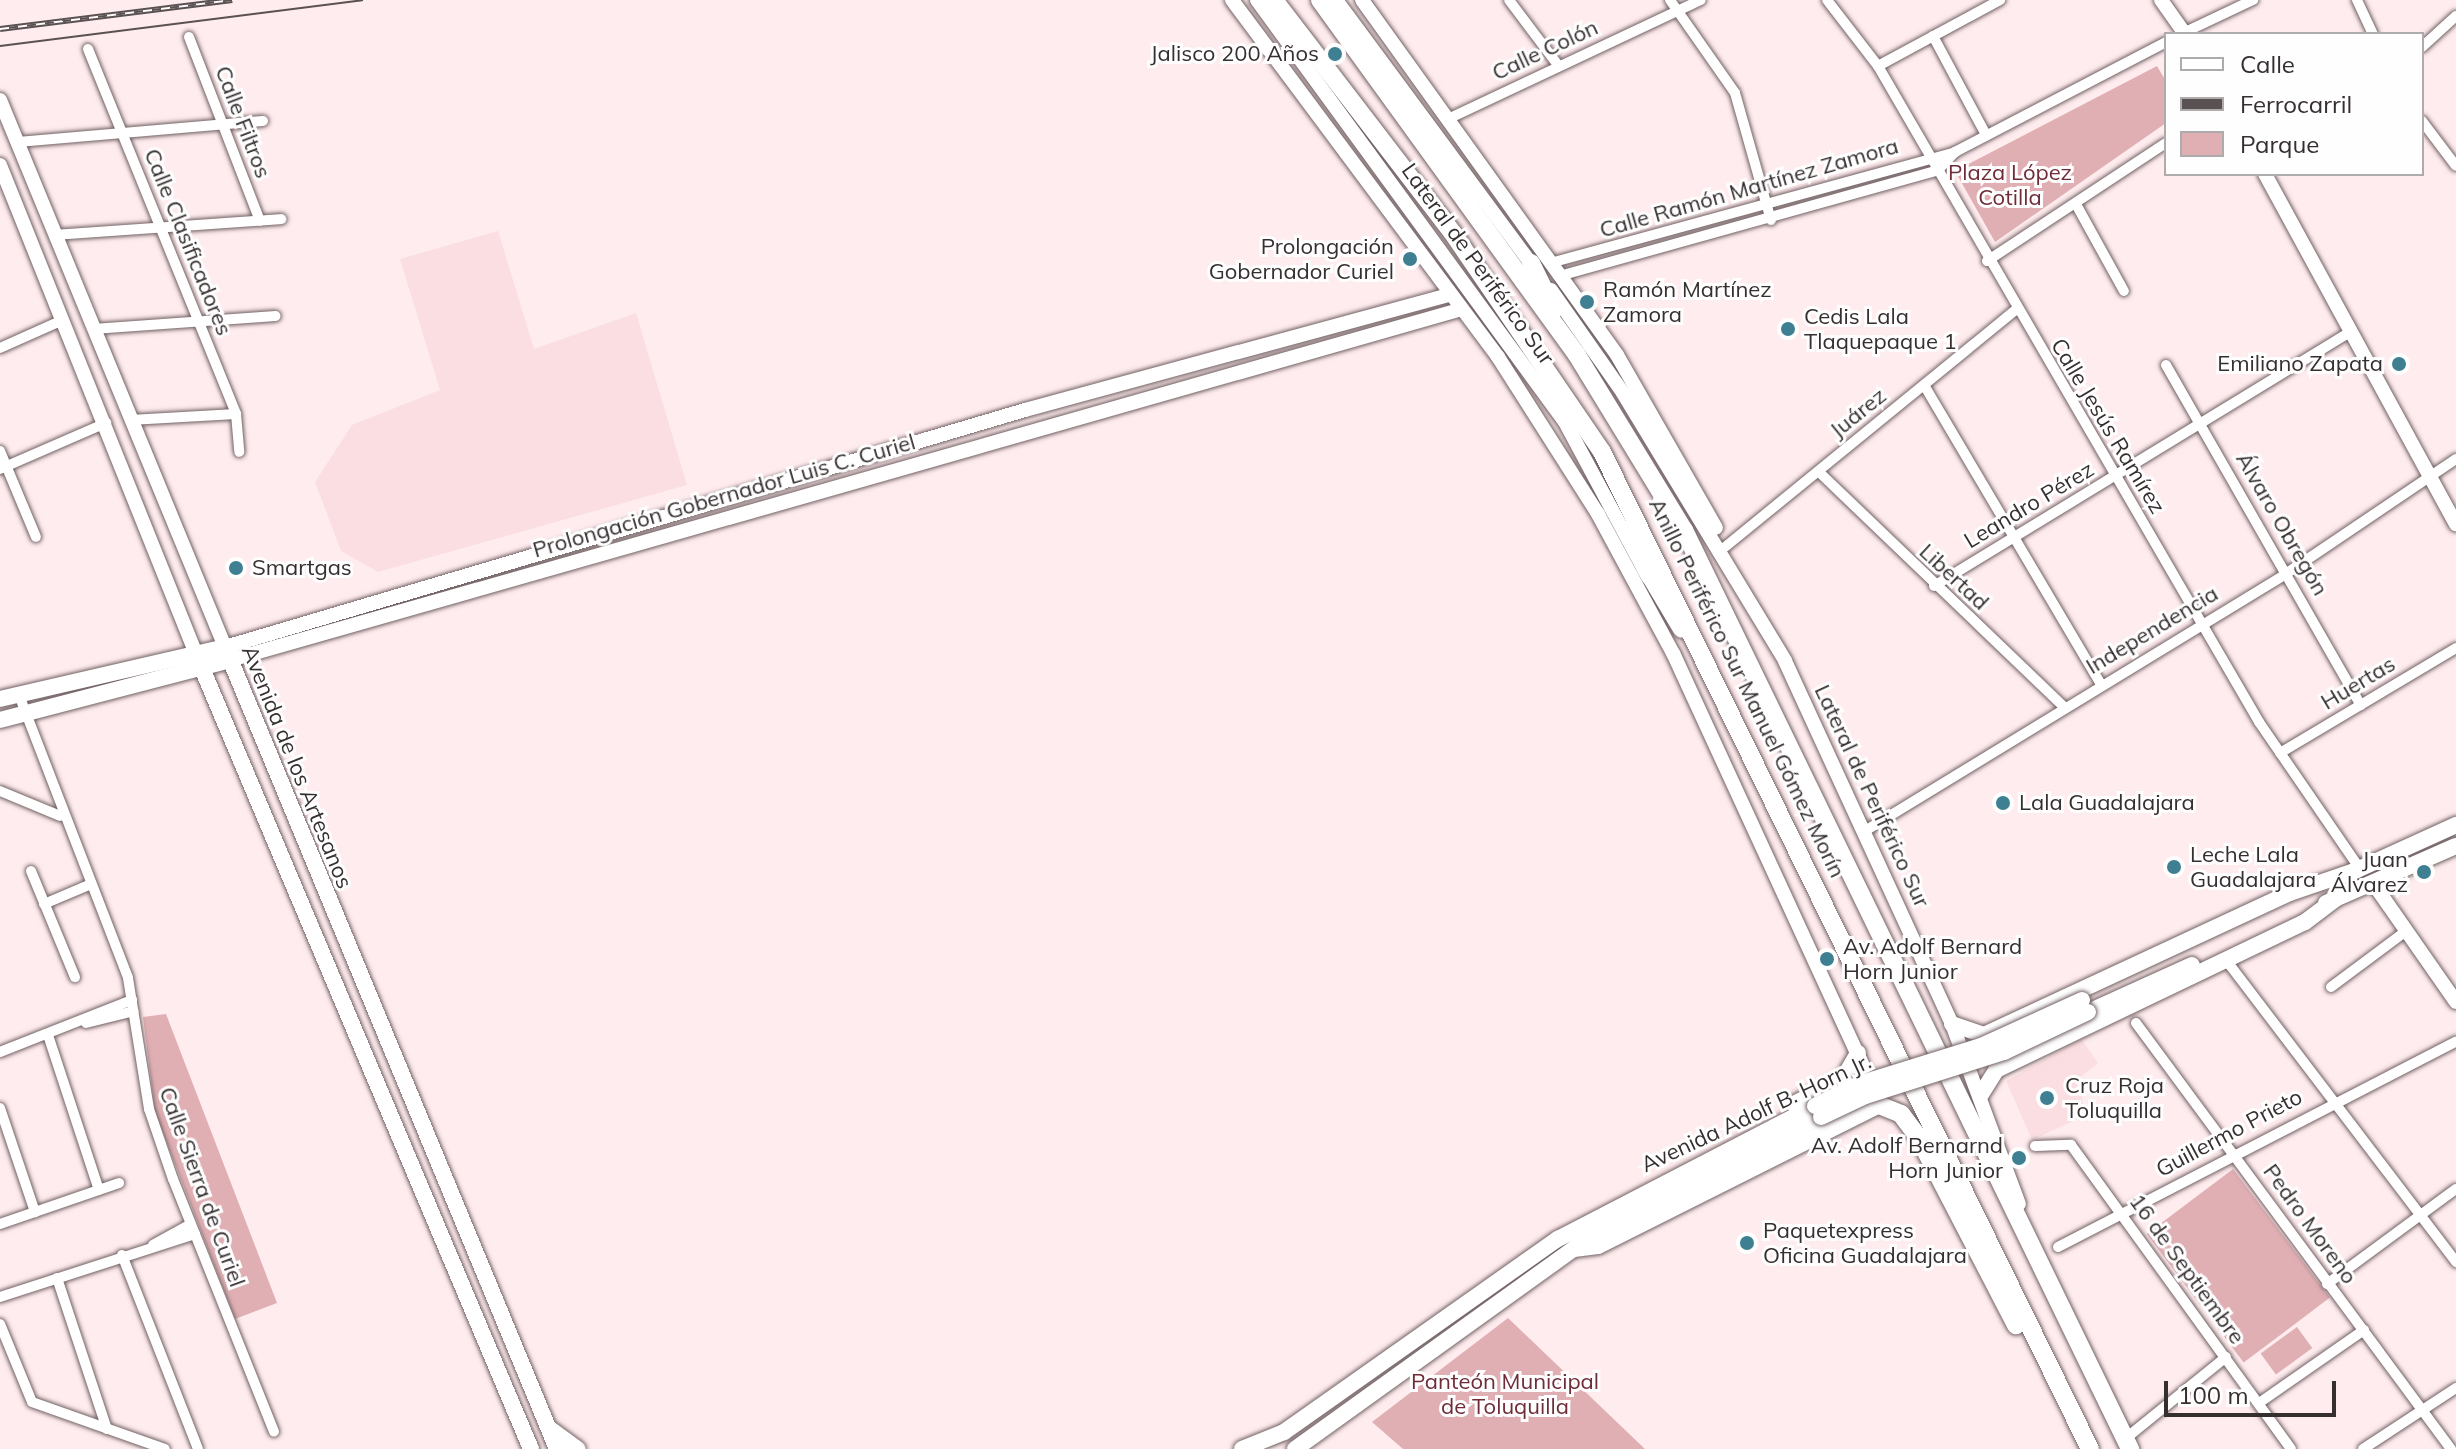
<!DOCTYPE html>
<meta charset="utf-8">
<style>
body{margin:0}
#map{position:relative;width:2456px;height:1449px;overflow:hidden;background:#ffecee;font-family:Mulish,sans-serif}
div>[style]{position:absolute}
.built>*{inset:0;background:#fadee1}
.green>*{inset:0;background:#e0afb4;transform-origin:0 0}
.roads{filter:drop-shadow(0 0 2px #716163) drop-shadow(0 0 2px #716163)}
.minor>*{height:10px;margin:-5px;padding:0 5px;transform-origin:5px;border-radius:5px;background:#fff}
.tertiary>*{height:14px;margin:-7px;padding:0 7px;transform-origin:7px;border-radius:7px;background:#fff}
.primary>*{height:16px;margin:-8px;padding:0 8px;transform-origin:8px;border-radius:8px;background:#fff}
.trunk>*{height:18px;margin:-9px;padding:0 9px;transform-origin:9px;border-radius:9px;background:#fff}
.tram>*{height:2px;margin:-1px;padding:0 1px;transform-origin:1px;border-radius:1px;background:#5a5152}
.rail>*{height:6px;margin-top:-3px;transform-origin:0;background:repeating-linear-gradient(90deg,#fefefe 0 9px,#5a5152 0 18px);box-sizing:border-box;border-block:2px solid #5a5152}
.bridges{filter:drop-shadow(0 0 2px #716163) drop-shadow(0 0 2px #716163)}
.primary-bridge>*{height:16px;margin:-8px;padding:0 8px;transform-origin:8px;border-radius:8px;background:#fff}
.dots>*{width:22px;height:22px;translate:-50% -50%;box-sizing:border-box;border:4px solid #fefefe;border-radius:50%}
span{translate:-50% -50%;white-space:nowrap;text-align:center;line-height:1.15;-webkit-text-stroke:6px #fefefe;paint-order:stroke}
.street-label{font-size:22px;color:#362f30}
.poi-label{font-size:22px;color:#362f30}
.right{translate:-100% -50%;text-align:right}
.left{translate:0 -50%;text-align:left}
.park-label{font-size:22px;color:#6f2b38}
.legend{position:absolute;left:2164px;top:32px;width:260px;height:144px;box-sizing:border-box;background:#fefefe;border:2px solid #aeabac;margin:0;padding:10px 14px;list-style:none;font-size:24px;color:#362f30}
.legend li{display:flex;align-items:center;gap:16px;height:40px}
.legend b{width:40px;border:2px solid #aeabac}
.scale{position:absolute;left:2164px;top:1381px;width:172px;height:36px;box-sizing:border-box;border:4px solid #362f30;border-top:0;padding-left:10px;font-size:24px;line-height:28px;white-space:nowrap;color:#362f30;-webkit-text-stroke:6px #fefefe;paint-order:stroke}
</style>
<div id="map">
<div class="built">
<div style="clip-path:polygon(498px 231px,534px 349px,636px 313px,687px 485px,378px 572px,341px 551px,315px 482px,352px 425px,440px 390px,400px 259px)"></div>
<div style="clip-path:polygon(2081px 1039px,2098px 1063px,2079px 1078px,2084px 1116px,2032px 1140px,2006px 1081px)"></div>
</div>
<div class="green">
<div style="clip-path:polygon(2157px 66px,2166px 81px,2166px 123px,1995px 242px,1955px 171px)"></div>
<div style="clip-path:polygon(166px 1014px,277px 1303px,235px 1319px,155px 1112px,143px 1017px)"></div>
<div style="left:2233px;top:1169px;width:161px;height:108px;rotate:53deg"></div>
<div style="clip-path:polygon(1508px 1318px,1645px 1449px,1403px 1449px,1372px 1422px)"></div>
<div style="left:2297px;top:1327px;width:26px;height:45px;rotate:54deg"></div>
</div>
<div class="roads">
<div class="minor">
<div style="left:1509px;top:0;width:81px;rotate:53deg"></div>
<div style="left:1670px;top:0;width:113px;rotate:55deg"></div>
<div style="left:1735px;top:93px;width:132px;rotate:74.2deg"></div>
<div style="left:1827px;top:0;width:83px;rotate:52.3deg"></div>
<div style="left:1878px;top:66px;width:759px;rotate:59.85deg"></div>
<div style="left:2259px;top:722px;width:178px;rotate:55.5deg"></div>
<div style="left:2357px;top:0;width:38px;rotate:65deg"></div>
<div style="left:2181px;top:34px;width:80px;rotate:-25.3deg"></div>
<div style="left:1933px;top:36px;width:112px;rotate:61.8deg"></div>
<div style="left:189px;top:37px;width:197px;rotate:68.9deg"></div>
<div style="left:2422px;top:47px;width:46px;rotate:-42.4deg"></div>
<div style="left:88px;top:49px;width:394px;rotate:67.9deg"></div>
<div style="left:236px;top:414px;width:38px;rotate:85deg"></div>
<div style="left:1878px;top:66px;width:139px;rotate:-28.4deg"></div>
<div style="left:1450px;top:118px;width:277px;rotate:-25.2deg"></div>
<div style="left:2422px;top:121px;width:56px;rotate:52.9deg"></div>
<div style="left:17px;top:142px;width:247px;rotate:-4.9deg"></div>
<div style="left:2077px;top:206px;width:97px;rotate:61.1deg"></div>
<div style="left:55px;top:235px;width:227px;rotate:-4deg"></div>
<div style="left:1987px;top:261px;width:214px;rotate:-33.4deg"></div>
<div style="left:1554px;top:262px;width:416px;rotate:-15.3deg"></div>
<div style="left:1563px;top:275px;width:389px;rotate:-15.6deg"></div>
<div style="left:1938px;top:170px;width:25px;rotate:-47deg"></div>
<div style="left:1955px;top:152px;width:238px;rotate:-27.5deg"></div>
<div style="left:93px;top:329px;width:183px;rotate:-4.1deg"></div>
<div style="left:0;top:348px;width:69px;rotate:-24deg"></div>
<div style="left:2166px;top:365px;width:392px;rotate:60.2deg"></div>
<div style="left:1924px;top:385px;width:347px;rotate:59.4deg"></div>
<div style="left:130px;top:420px;width:106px;rotate:-3.2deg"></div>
<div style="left:0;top:451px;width:93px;rotate:67.3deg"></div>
<div style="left:0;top:469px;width:116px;rotate:-23.5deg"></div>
<div style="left:1819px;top:472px;width:339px;rotate:43.8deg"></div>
<div style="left:1725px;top:547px;width:375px;rotate:-39.2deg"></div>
<div style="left:1934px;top:586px;width:486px;rotate:-31.4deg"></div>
<div style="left:19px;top:695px;width:303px;rotate:68.9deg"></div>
<div style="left:128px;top:978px;width:133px;rotate:80.9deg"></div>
<div style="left:149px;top:1109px;width:74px;rotate:71.1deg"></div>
<div style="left:173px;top:1179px;width:272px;rotate:68.2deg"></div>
<div style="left:2280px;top:753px;width:205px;rotate:-30.8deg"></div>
<div style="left:0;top:791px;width:65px;rotate:22.6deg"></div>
<div style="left:1865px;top:831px;width:495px;rotate:-31.4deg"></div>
<div style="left:2287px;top:573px;width:204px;rotate:-34deg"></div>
<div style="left:31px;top:871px;width:115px;rotate:67.5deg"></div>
<div style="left:44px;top:904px;width:49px;rotate:-22.9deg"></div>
<div style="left:2226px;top:960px;width:380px;rotate:52.7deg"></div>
<div style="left:2331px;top:987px;width:94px;rotate:-36.7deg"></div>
<div style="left:86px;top:1023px;width:49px;rotate:-14deg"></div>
<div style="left:2136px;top:1023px;width:530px;rotate:53.52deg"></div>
<div style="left:48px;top:1035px;width:163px;rotate:71.8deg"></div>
<div style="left:0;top:1052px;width:142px;rotate:-21.5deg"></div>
<div style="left:0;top:1108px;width:110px;rotate:71.4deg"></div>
<div style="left:2035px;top:1146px;width:36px;rotate:-2deg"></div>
<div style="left:2071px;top:1145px;width:375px;rotate:54.1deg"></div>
<div style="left:0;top:1224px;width:126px;rotate:-19deg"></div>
<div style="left:153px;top:1245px;width:43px;rotate:-28.9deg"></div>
<div style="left:2058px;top:1247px;width:448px;rotate:-27.3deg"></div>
<div style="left:122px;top:1255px;width:208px;rotate:68.6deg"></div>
<div style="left:57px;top:1278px;width:159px;rotate:71.7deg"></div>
<div style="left:2327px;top:1284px;width:160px;rotate:-36.4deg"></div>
<div style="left:0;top:1297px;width:205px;rotate:-17.9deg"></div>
<div style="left:0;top:1324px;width:84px;rotate:67.7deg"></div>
<div style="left:32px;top:1402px;width:141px;rotate:19.5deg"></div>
<div style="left:2259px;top:1403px;width:128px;rotate:-34.8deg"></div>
<div style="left:2125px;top:1439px;width:130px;rotate:-39.1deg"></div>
<div style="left:2363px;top:1449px;width:111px;rotate:-33.3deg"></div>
</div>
<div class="tertiary">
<div style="left:1232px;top:0;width:445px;rotate:53.3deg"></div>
<div style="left:1498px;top:357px;width:186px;rotate:57.5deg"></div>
<div style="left:1598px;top:514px;width:158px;rotate:61.7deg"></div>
<div style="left:1673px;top:653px;width:482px;rotate:65.3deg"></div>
<div style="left:1257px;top:0;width:522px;rotate:53.88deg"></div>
<div style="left:1565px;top:422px;width:176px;rotate:61.8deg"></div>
<div style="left:1336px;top:0;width:336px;rotate:53.5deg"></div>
<div style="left:1362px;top:0;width:437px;rotate:54.3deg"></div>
<div style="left:1617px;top:355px;width:199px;rotate:60.2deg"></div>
<div style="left:2161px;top:0;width:42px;rotate:54.8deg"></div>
<div style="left:0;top:100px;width:591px;rotate:67.64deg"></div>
<div style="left:225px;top:647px;width:834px;rotate:-16.5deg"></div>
<div style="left:1025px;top:410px;width:438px;rotate:-15.2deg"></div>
<div style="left:0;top:165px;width:527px;rotate:68.16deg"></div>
<div style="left:2265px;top:174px;width:399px;rotate:61.4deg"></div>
<div style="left:1551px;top:290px;width:126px;rotate:55deg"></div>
<div style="left:1623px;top:393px;width:313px;rotate:58.8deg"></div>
<div style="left:1785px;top:661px;width:400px;rotate:65.3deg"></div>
<div style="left:1952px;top:1024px;width:192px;rotate:69.6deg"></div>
<div style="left:230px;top:660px;width:1278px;rotate:-15.9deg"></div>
<div style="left:2373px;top:883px;width:145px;rotate:55.1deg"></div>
</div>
<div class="primary">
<div style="left:196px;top:654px;width:863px;rotate:67.15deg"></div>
<div style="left:0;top:699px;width:231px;rotate:-13deg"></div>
<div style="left:225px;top:647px;width:868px;rotate:67.51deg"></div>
<div style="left:0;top:720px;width:238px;rotate:-14.6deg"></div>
<div style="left:2348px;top:874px;width:119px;rotate:-24.4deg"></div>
<div style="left:2326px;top:903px;width:142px;rotate:-23.7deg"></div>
<div style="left:2088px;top:1012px;width:114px;rotate:-24.3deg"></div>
<div style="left:1952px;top:1024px;width:34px;rotate:19deg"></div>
<div style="left:1984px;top:1035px;width:337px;rotate:-24.9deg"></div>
<div style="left:2290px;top:893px;width:71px;rotate:-18.9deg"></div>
<div style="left:1980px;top:1096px;width:31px;rotate:-58deg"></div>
<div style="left:1996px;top:1070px;width:343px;rotate:-25.6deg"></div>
<div style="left:2305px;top:922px;width:38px;rotate:-37deg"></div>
<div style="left:1794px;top:1104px;width:55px;rotate:-27deg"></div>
<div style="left:1843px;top:1079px;width:30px;rotate:-60deg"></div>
<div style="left:1574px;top:1249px;width:24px;rotate:-7deg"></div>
<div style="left:1598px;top:1246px;width:314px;rotate:-26.6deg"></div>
<div style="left:550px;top:1429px;width:34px;rotate:36deg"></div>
<div style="left:1242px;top:1449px;width:45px;rotate:-22deg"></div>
<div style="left:1284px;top:1432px;width:335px;rotate:-35.2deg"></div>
<div style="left:1558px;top:1239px;width:289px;rotate:-27.4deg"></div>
<div style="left:1295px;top:1449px;width:378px;rotate:-35.7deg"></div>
<div style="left:1602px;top:1228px;width:246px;rotate:-26.9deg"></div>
</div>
<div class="trunk">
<div style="left:1274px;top:0;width:292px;rotate:52.5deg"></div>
<div style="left:1452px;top:232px;width:266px;rotate:55.7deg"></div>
<div style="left:1602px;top:452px;width:1110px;rotate:63.92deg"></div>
<div style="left:1320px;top:0;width:438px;rotate:54.1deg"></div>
<div style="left:1577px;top:355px;width:205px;rotate:58.6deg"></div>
<div style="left:1684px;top:530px;width:1022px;rotate:64.11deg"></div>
<div style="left:1531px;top:263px;width:52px;rotate:63.9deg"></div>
<div style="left:1645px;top:567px;width:72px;rotate:59.2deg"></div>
<div style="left:1879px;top:1105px;width:24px;rotate:22deg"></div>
<div style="left:1901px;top:1114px;width:30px;rotate:53deg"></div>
<div style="left:1919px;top:1138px;width:211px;rotate:62.6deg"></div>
</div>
</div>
<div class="tram">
<div style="left:0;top:46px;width:365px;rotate:-7.2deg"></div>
</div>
<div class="rail">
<div style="left:0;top:29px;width:234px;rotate:-7.1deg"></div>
</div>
<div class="bridges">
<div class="primary-bridge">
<div style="left:1815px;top:1106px;width:49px;rotate:-26.6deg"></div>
<div style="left:1859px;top:1084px;width:128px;rotate:-17.3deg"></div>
<div style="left:1981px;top:1046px;width:111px;rotate:-24.5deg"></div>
<div style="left:1821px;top:1117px;width:49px;rotate:-25.5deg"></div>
<div style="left:1865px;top:1096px;width:146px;rotate:-17.6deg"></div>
<div style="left:2004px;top:1052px;width:93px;rotate:-25.5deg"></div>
</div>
</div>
<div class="dots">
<div style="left:1335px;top:54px;background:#3f7f92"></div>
<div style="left:1410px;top:259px;background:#3f7f92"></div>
<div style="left:1587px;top:302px;background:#3f7f92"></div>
<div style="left:1788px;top:329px;background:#3f7f92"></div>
<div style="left:2399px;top:364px;background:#3f7f92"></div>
<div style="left:236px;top:568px;background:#3f7f92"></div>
<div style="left:2003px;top:803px;background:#3f7f92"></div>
<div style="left:2174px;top:867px;background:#3f7f92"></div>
<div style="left:2424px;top:872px;background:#3f7f92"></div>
<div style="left:1827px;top:959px;background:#3f7f92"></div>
<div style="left:2047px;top:1098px;background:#3f7f92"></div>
<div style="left:2019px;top:1158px;background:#3f7f92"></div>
<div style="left:1747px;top:1243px;background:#3f7f92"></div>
</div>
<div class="street-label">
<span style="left:1545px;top:50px;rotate:-25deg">Calle Colón</span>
<span style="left:243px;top:122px;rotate:69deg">Calle Filtros</span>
<span style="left:1749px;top:188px;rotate:-16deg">Calle Ramón Martínez Zamora</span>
<span style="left:188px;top:242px;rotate:68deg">Calle Clasificadores</span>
<span style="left:1478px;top:264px;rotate:54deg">Lateral de Periférico Sur</span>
<span style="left:1858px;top:413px;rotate:-39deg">Juárez</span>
<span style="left:2108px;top:426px;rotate:59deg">Calle Jesús Ramírez</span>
<span style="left:724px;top:496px;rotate:-16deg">Prolongación Gobernador Luis C. Curiel</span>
<span style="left:2029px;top:505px;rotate:-31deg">Leandro Pérez</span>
<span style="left:2282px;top:524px;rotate:60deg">Álvaro Obregón</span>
<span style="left:1954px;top:577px;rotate:43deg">Libertad</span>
<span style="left:2152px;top:630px;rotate:-31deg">Independencia</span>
<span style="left:2358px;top:683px;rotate:-31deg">Huertas</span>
<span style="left:1747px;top:688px;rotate:64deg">Anillo Periférico Sur Manuel Gómez Morín</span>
<span style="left:297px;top:767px;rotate:68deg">Avenida de los Artesanos</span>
<span style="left:1872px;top:796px;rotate:65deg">Lateral de Periférico Sur</span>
<span style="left:1756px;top:1113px;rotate:-25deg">Avenida Adolf B. Horn Jr.</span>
<span style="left:2229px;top:1133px;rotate:-28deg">Guillermo Prieto</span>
<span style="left:202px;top:1187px;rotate:70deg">Calle Sierra de Curiel</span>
<span style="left:2310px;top:1224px;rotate:54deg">Pedro Moreno</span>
<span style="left:2187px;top:1269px;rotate:54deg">16 de Septiembre</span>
</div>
<div class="poi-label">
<span class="right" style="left:1319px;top:54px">Jalisco 200 Años</span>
<span class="right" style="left:1394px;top:259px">Prolongación<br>Gobernador Curiel</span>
<span class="left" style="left:1603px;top:302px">Ramón Martínez<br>Zamora</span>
<span class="left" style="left:1804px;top:329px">Cedis Lala<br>Tlaquepaque 1</span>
<span class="right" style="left:2383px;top:364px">Emiliano Zapata</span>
<span class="left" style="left:252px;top:568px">Smartgas</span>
<span class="left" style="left:2019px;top:803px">Lala Guadalajara</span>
<span class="left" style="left:2190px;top:867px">Leche Lala<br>Guadalajara</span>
<span class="right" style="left:2408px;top:872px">Juan<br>Álvarez</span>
<span class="left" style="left:1843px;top:959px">Av. Adolf Bernard<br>Horn Junior</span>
<span class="left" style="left:2065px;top:1098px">Cruz Roja<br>Toluquilla</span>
<span class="right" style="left:2003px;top:1158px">Av. Adolf Bernarnd<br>Horn Junior</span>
<span class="left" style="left:1763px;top:1243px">Paquetexpress<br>Oficina Guadalajara</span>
</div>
<div class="park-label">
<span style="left:2010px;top:185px">Plaza López<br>Cotilla</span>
<span style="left:1505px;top:1394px">Panteón Municipal<br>de Toluquilla</span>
</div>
<ul class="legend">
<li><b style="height:10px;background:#fff"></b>Calle</li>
<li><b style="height:10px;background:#5a5152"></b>Ferrocarril</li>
<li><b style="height:22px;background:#e0afb4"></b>Parque</li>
</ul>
<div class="scale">100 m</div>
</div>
